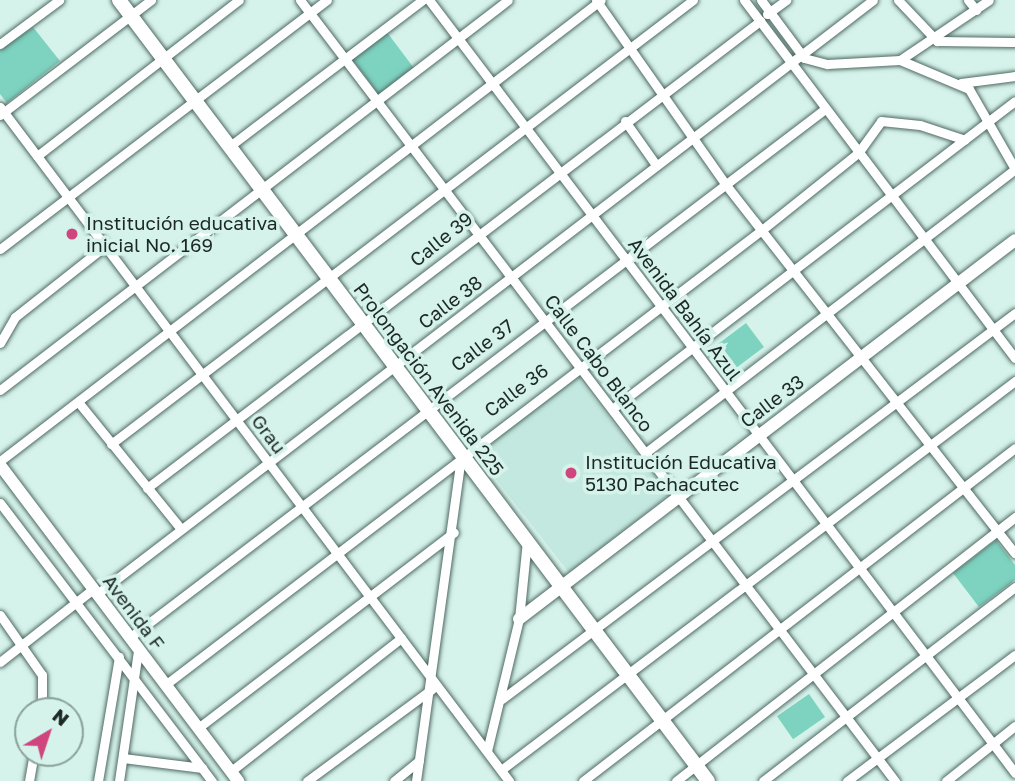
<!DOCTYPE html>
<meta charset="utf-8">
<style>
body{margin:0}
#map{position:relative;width:1015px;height:781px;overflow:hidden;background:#d5f3eb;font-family:"Golos Text",sans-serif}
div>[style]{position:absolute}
.built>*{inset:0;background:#c3e8df;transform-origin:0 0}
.green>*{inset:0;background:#7ed2c0;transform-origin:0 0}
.roads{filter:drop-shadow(0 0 2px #506963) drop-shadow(0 0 2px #506963)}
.street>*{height:9px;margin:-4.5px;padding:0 4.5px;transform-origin:4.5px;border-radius:4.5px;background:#fff}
.secondary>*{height:12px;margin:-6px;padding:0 6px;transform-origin:6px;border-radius:6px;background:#fff}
.primary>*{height:14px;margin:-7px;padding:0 7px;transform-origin:7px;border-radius:7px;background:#fff}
.dots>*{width:19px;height:19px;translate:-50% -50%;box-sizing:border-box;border:4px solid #d5f3eb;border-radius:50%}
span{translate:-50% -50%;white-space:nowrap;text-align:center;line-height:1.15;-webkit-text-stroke:7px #d5f3eb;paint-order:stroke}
.poi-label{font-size:19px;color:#1d2825}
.left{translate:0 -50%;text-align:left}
.street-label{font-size:19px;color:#1d2825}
.north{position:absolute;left:14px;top:697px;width:70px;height:70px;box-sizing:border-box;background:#d5f3eb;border:2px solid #8ba29c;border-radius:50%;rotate:39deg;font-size:19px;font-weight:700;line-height:28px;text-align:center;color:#1d2825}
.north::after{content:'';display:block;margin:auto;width:24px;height:32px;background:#cf457d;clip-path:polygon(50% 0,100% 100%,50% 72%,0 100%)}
</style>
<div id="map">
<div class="built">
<div style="left:575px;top:374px;width:153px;height:127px;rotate:52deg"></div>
</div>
<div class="green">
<div style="clip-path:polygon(33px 27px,60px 61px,7px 103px,0 94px,0 50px)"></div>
<div style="left:386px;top:31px;width:46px;height:44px;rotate:53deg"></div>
<div style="left:746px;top:323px;width:30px;height:45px;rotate:53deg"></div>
<div style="clip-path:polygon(996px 540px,1015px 565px,1015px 580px,979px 607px,953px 573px)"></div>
<div style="left:809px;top:694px;width:28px;height:39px;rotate:55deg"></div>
</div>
<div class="roads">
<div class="street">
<div style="left:300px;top:0;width:982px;rotate:52.7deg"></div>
<div style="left:429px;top:0;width:970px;rotate:52.83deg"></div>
<div style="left:596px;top:0;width:226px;rotate:54.9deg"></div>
<div style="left:726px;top:185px;width:468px;rotate:51.9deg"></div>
<div style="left:744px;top:0;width:449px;rotate:52.9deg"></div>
<div style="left:761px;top:0;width:72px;rotate:53.4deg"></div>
<div style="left:804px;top:58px;width:24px;rotate:15deg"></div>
<div style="left:827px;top:64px;width:73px;rotate:-3.1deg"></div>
<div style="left:900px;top:60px;width:107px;rotate:-34deg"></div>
<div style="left:898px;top:0;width:57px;rotate:46.4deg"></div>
<div style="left:937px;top:41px;width:78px;rotate:0.7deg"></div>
<div style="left:968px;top:0;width:13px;rotate:51deg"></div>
<div style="left:767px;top:14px;width:24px;rotate:-36deg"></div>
<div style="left:0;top:44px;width:74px;rotate:-36.7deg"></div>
<div style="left:900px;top:60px;width:75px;rotate:22.8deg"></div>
<div style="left:969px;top:89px;width:92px;rotate:60.1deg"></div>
<div style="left:961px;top:83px;width:54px;rotate:-7.4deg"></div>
<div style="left:0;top:107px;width:845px;rotate:52.94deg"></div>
<div style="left:0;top:115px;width:190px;rotate:-37.3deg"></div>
<div style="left:625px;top:121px;width:54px;rotate:54.8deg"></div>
<div style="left:230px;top:146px;width:241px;rotate:-37.2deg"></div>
<div style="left:37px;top:156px;width:255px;rotate:-37.7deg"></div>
<div style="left:0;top:249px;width:411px;rotate:-37.3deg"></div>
<div style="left:0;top:343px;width:30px;rotate:-60deg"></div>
<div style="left:15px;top:317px;width:115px;rotate:-38.3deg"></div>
<div style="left:0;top:390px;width:640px;rotate:-37.51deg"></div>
<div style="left:79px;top:403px;width:162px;rotate:51deg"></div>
<div style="left:612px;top:409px;width:507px;rotate:-37.39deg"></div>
<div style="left:111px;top:444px;width:732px;rotate:-37.34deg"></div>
<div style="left:645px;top:453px;width:466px;rotate:-37.5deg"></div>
<div style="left:0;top:461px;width:757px;rotate:-37.49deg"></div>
<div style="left:147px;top:488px;width:771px;rotate:-37.3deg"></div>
<div style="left:0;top:503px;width:350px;rotate:52.7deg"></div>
<div style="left:97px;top:594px;width:977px;rotate:-37.43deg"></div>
<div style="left:0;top:615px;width:73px;rotate:55deg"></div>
<div style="left:42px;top:675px;width:36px;rotate:90deg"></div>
<div style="left:129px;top:638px;width:874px;rotate:-37.24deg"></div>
<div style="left:0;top:662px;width:118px;rotate:-38.1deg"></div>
<div style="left:165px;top:685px;width:752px;rotate:-37.33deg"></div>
<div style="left:763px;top:229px;width:122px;rotate:-38.7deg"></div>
<div style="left:858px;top:153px;width:39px;rotate:-54deg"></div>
<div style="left:881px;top:121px;width:39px;rotate:6deg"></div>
<div style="left:920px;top:125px;width:47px;rotate:18.4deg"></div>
<div style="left:502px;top:699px;width:642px;rotate:-36.96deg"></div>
<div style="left:198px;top:728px;width:322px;rotate:-37.4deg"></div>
<div style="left:487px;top:751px;width:136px;rotate:-76.4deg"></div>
<div style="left:519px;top:619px;width:79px;rotate:-84.2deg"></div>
<div style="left:123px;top:758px;width:80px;rotate:7.2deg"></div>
<div style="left:501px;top:770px;width:645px;rotate:-37.12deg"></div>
<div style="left:231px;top:771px;width:216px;rotate:-38deg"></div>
<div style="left:29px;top:781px;width:28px;rotate:-80deg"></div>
<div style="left:98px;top:781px;width:126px;rotate:-80.4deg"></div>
<div style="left:119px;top:781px;width:132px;rotate:-81.7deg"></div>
<div style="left:307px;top:781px;width:155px;rotate:-36.4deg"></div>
<div style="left:394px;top:781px;width:32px;rotate:-39deg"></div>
<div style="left:416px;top:781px;width:329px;rotate:-82.1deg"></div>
<div style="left:583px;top:781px;width:545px;rotate:-37.63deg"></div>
<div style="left:676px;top:781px;width:430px;rotate:-37.9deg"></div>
<div style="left:763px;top:781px;width:318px;rotate:-37.6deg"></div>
<div style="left:847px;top:781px;width:210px;rotate:-36.9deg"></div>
<div style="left:946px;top:781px;width:88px;rotate:-38.6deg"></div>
</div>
<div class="secondary">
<div style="left:0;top:465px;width:396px;rotate:53deg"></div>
<div style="left:519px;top:619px;width:624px;rotate:-37.38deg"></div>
</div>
<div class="primary">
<div style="left:119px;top:0;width:978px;rotate:52.98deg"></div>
</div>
</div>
<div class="dots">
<div style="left:72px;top:234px;background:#cf457d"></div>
<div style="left:571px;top:473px;background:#cf457d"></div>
</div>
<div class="poi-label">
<span class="left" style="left:86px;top:234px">Institución educativa<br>inicial No. 169</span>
<span class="left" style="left:585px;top:473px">Institución Educativa<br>5130 Pachacutec</span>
</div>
<div class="street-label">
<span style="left:441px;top:239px;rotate:-39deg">Calle 39</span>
<span style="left:450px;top:302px;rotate:-37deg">Calle 38</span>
<span style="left:685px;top:309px;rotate:53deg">Avenida Bahía Azul</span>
<span style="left:482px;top:345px;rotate:-37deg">Calle 37</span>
<span style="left:599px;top:363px;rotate:53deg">Calle Cabo Blanco</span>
<span style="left:429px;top:379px;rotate:53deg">Prolongación Avenida 225</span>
<span style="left:516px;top:390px;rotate:-37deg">Calle 36</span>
<span style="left:772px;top:401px;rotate:-37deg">Calle 33</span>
<span style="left:269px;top:434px;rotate:53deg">Grau</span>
<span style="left:134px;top:612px;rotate:53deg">Avenida F</span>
</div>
<div class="north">N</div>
</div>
